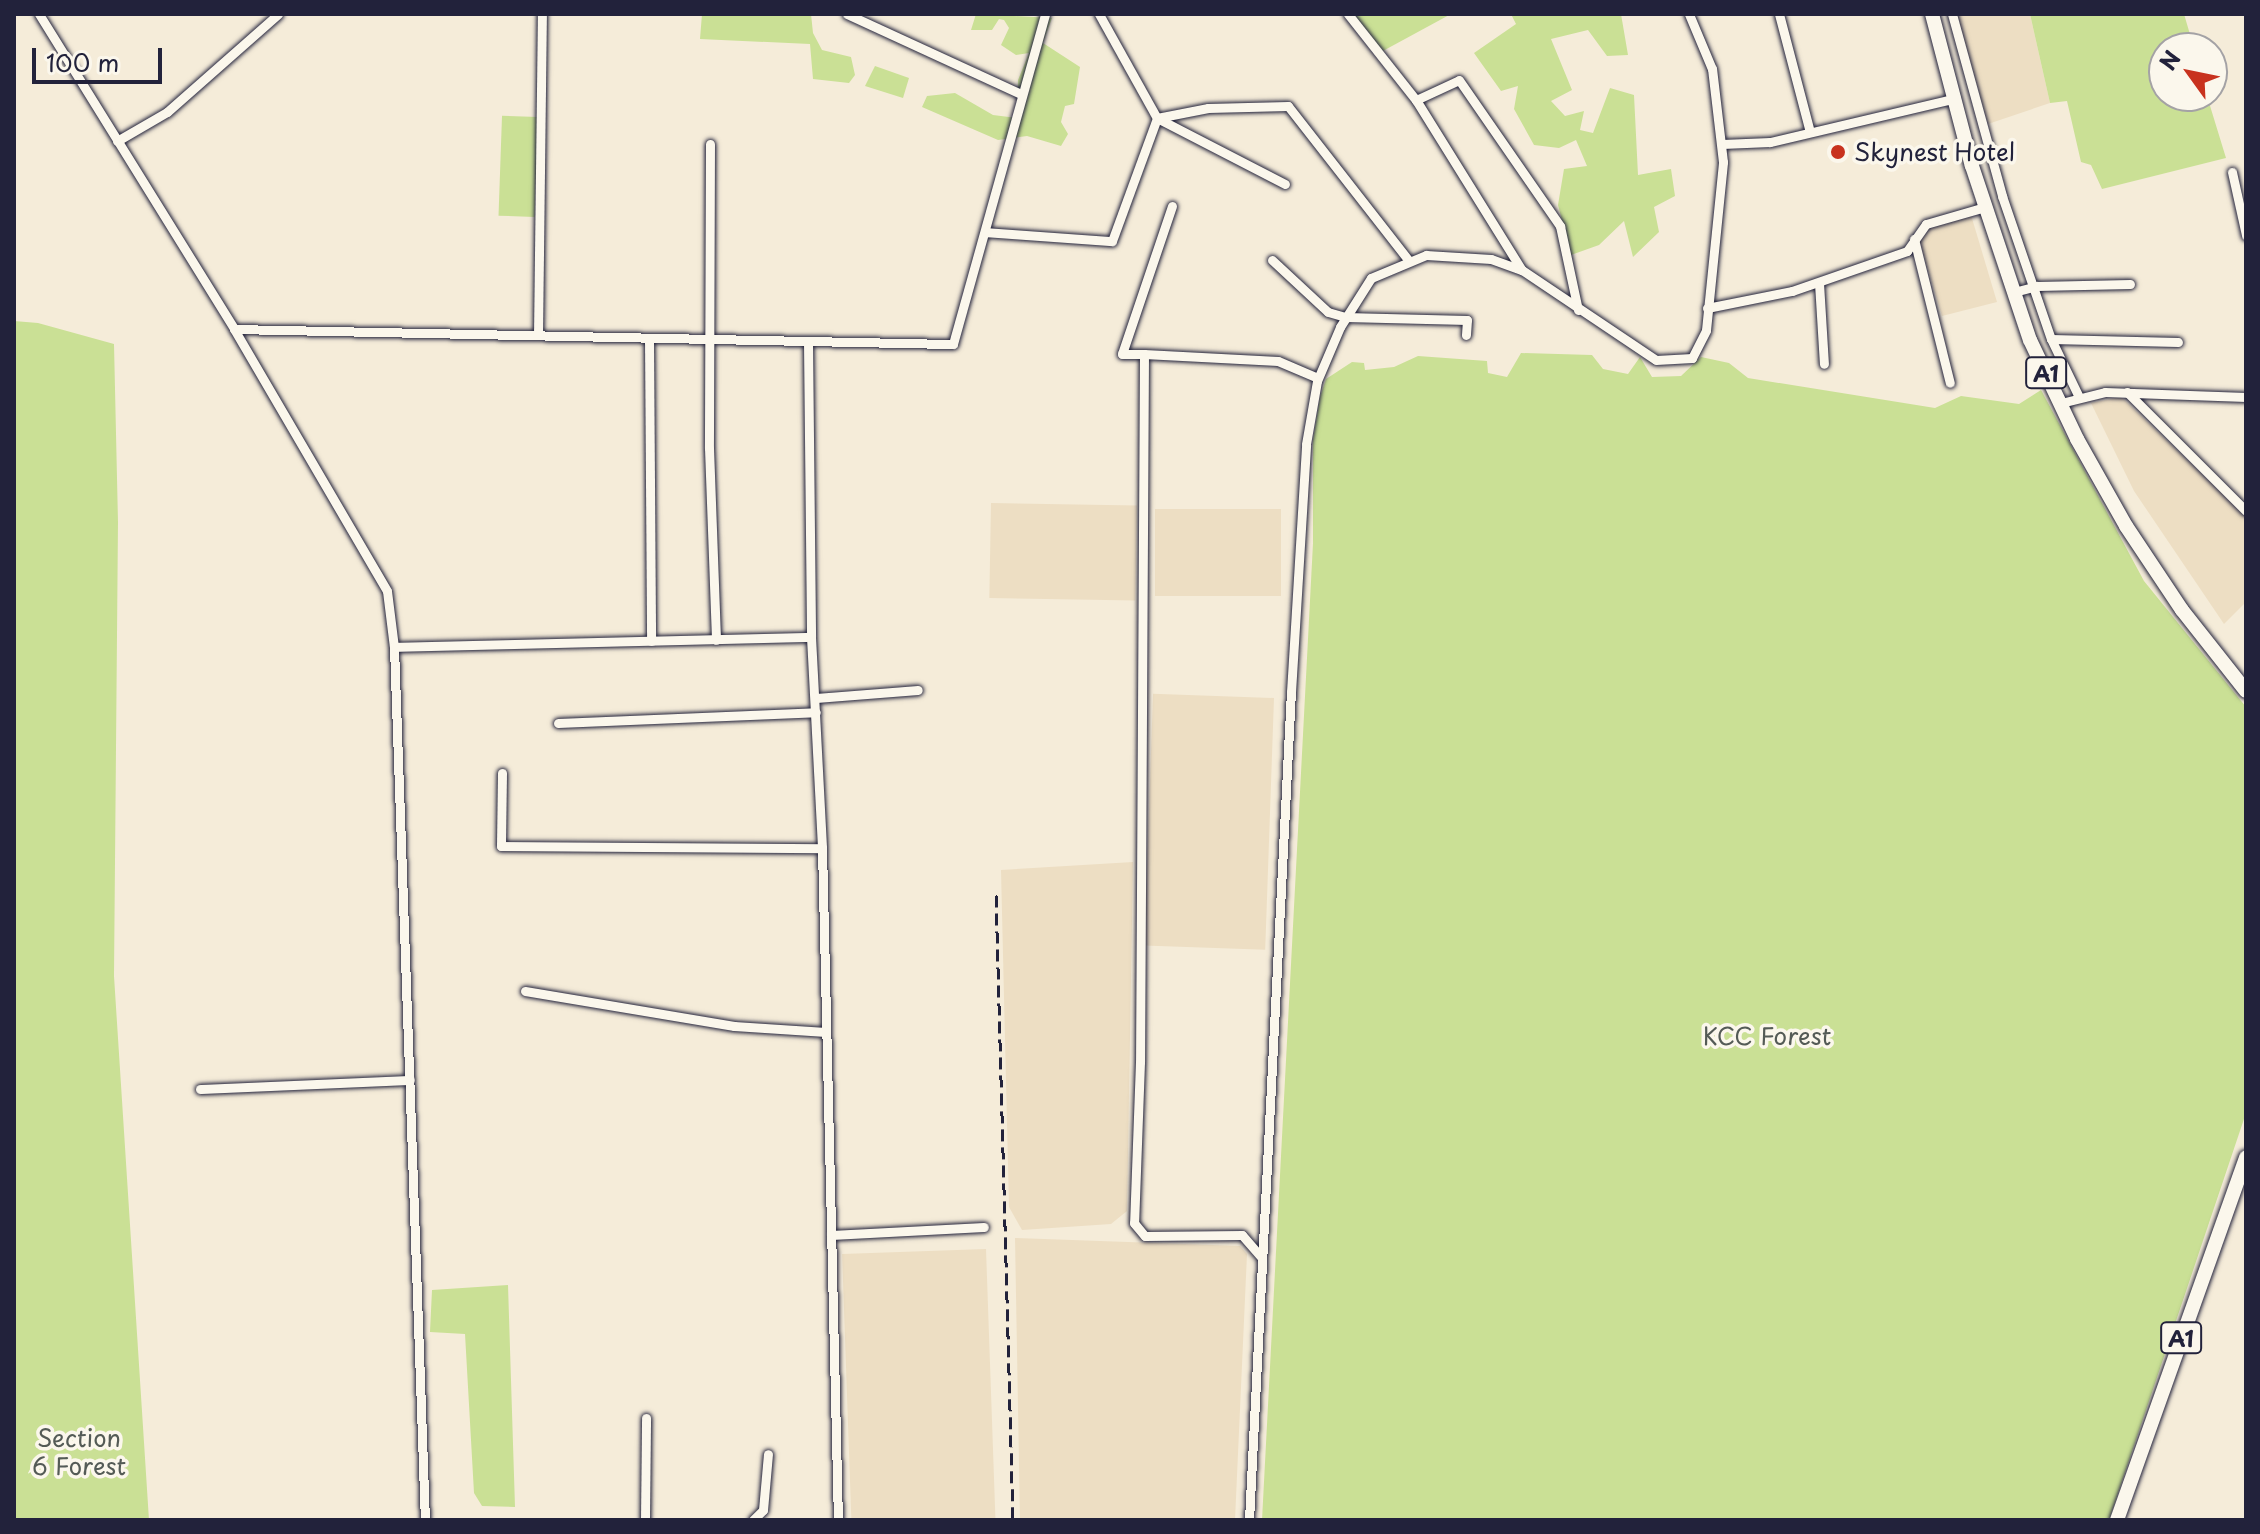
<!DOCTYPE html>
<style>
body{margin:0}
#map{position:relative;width:2260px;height:1534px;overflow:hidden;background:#f5ecd9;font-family:"Playpen Sans",sans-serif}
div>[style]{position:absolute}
.built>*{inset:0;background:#eddec3;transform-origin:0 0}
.green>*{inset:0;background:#cae095;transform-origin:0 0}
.roads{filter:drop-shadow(0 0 2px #22223b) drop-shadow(0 0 2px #22223b)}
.minor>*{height:9px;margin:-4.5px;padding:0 4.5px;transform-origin:4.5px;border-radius:4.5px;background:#fbf7ec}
.trunk>*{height:14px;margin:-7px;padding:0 7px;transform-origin:7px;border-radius:7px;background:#fbf7ec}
.rail>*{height:3px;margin-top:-1.5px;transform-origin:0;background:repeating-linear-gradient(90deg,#22223b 0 12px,transparent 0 18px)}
.dots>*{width:22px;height:22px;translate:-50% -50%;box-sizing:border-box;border:4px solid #fbf7ec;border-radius:50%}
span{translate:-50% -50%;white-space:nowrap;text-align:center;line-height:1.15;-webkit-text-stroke:7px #fbf7ec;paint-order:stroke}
.shield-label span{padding:2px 6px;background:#fbf7ec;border:2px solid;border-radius:6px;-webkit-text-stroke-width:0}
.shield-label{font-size:22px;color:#22223b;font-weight:700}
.poi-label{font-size:24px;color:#22223b}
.left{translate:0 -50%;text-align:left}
.park-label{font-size:24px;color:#545b56}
.frame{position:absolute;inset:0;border:16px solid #22223b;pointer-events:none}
.north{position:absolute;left:2148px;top:32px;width:80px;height:80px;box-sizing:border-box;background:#fbf7ec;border:2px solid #a4a2a5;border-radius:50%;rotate:303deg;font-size:22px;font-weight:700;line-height:32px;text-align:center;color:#22223b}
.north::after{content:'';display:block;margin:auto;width:28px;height:36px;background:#c8321e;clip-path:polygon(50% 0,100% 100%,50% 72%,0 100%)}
.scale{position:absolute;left:32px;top:48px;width:130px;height:36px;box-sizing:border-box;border:4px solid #22223b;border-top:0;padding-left:10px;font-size:24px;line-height:28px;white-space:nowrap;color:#22223b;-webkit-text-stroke:6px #fbf7ec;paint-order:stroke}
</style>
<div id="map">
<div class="built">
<div style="clip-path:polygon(1957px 14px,2030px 14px,2050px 103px,1988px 124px)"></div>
<div style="clip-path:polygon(1971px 215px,1997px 302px,1942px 316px,1919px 239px,1932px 224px)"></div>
<div style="clip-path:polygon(2121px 397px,2246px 516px,2246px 602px,2224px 624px,2134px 491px,2091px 403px)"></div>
<div style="left:991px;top:503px;width:146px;height:95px;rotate:1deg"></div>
<div style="left:1281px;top:509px;width:87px;height:126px;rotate:90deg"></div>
<div style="left:1274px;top:698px;width:252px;height:121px;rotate:92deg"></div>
<div style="clip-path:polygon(1133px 862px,1127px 1211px,1111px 1224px,1022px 1230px,1009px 1207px,1001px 870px)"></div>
<div style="clip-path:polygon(1015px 1238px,1240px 1246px,1247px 1254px,1235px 1520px,1020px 1520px)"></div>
<div style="left:986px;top:1249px;width:271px;height:144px;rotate:88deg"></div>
</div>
<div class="green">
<div style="clip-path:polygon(702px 14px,811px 14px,813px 33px,822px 50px,851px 57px,855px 75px,849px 83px,813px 79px,810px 44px,700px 39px)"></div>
<div style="clip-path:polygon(976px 14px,1052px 18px,1043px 43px,1080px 67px,1074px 104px,1065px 106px,1061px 122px,1068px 134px,1061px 146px,1027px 136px,998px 140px,922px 107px,927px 96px,955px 93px,993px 115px,1017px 118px,1018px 80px,1029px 53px,1016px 55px,1001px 45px,1009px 28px,1004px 20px,999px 19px,992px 30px,971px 30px)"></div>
<div style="clip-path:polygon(1353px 14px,1451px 14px,1381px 52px)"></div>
<div style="clip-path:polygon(1511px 14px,1621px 14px,1628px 55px,1607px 56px,1588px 30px,1551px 39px,1572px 90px,1551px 101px,1565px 116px,1584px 111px,1580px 130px,1593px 133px,1610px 88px,1634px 95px,1638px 175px,1671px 169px,1675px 196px,1654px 207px,1659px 232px,1633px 257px,1624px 221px,1599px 245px,1571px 255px,1558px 205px,1564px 169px,1587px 166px,1576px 140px,1559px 148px,1534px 145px,1514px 109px,1518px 86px,1501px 91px,1474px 53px,1516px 24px)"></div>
<div style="clip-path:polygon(2030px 14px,2184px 14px,2194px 48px,2164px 48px,2164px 96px,2207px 96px,2226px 158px,2102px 189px,2091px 165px,2081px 162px,2067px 101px,2050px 103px)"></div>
<div style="clip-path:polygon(875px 66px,909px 78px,903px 98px,865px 86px)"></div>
<div style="left:538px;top:117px;width:100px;height:36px;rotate:92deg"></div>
<div style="clip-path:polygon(14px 321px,38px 323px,114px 344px,118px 522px,114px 976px,149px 1520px,14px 1520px)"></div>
<div style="clip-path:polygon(1521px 353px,1592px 355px,1603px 369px,1628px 374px,1640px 357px,1652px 377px,1681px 376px,1701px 357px,1729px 363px,1748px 378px,1935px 408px,1961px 396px,2019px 404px,2041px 390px,2144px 581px,2246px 707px,2246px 1113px,2109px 1520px,1262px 1520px,1313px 543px,1313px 440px,1320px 397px,1326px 379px,1352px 362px,1364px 363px,1365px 370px,1394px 367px,1418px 356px,1487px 361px,1488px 373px,1507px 377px)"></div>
<div style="clip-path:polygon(508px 1285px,515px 1507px,482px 1506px,474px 1493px,465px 1334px,430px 1332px,432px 1290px)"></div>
</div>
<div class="roads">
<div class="minor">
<div style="left:39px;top:14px;width:370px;rotate:58.2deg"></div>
<div style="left:234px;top:329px;width:303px;rotate:59.7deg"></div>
<div style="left:387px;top:591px;width:56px;rotate:82.9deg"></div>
<div style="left:394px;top:647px;width:874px;rotate:87.97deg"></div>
<div style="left:847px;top:14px;width:189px;rotate:24.7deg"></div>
<div style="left:1099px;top:14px;width:119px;rotate:60.9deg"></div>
<div style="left:1157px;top:118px;width:144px;rotate:27.3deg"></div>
<div style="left:1348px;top:14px;width:110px;rotate:51.7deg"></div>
<div style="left:1416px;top:100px;width:200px;rotate:58.1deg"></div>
<div style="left:1779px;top:14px;width:122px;rotate:75.3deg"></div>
<div style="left:1952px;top:14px;width:189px;rotate:74.6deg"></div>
<div style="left:2002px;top:196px;width:151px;rotate:71.1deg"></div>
<div style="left:1416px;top:100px;width:47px;rotate:-24.9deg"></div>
<div style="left:1459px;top:80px;width:178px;rotate:55.3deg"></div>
<div style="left:1560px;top:226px;width:86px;rotate:77.9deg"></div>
<div style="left:1157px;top:118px;width:52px;rotate:-11.1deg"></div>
<div style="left:1208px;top:108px;width:80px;rotate:-1.4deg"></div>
<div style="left:1288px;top:106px;width:197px;rotate:52deg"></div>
<div style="left:117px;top:141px;width:58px;rotate:-30.1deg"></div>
<div style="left:167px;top:112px;width:148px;rotate:-41.4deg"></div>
<div style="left:710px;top:144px;width:304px;rotate:90.2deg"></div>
<div style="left:709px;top:448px;width:192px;rotate:87.9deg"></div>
<div style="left:1722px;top:144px;width:48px;rotate:-2.4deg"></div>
<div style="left:1770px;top:142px;width:191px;rotate:-13.3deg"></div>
<div style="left:2232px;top:172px;width:65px;rotate:77.5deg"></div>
<div style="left:1172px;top:206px;width:156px;rotate:108.7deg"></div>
<div style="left:1122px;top:354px;width:22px"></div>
<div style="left:1144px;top:354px;width:708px;rotate:90.32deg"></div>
<div style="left:1140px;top:1062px;width:161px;rotate:92.1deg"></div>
<div style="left:1134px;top:1223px;width:17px;rotate:50deg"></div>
<div style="left:1145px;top:1236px;width:97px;rotate:-0.6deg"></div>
<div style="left:1242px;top:1235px;width:29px;rotate:49deg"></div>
<div style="left:985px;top:232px;width:127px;rotate:4.1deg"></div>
<div style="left:1112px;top:241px;width:131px;rotate:-69.9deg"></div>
<div style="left:1914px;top:239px;width:148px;rotate:76deg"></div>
<div style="left:1272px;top:260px;width:76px;rotate:42.9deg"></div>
<div style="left:1328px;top:312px;width:18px;rotate:16deg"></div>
<div style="left:1345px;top:317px;width:122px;rotate:1.4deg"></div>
<div style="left:1467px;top:320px;width:15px;rotate:94deg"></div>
<div style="left:1819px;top:283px;width:81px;rotate:86.5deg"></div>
<div style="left:2014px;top:292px;width:24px;rotate:-15deg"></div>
<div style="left:2037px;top:286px;width:93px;rotate:-1.2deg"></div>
<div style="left:1707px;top:308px;width:87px;rotate:-11.3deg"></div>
<div style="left:1792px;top:291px;width:122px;rotate:-19.2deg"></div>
<div style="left:1907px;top:251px;width:33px;rotate:-55deg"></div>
<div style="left:1926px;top:224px;width:61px;rotate:-16.1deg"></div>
<div style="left:234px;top:329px;width:719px;rotate:1.2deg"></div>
<div style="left:953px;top:344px;width:343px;rotate:-74.4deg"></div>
<div style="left:538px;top:335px;width:321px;rotate:-89.3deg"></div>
<div style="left:649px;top:339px;width:302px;rotate:89.6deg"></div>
<div style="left:808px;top:342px;width:295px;rotate:89.4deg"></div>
<div style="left:811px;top:637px;width:211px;rotate:87deg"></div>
<div style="left:822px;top:848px;width:672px;rotate:88.64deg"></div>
<div style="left:1144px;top:354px;width:134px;rotate:3deg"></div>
<div style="left:1278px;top:361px;width:43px;rotate:23deg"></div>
<div style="left:2127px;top:392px;width:168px;rotate:45deg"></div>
<div style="left:2078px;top:395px;width:62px;rotate:-115.7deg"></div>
<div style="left:2051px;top:339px;width:127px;rotate:1.4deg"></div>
<div style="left:2061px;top:403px;width:45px;rotate:-14deg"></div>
<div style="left:2105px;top:392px;width:141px;rotate:2deg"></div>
<div style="left:394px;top:647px;width:417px;rotate:-1.4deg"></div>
<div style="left:816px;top:698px;width:102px;rotate:-4.5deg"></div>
<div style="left:558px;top:723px;width:258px;rotate:-2.4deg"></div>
<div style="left:502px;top:773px;width:73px;rotate:90.8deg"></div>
<div style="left:501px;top:846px;width:321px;rotate:0.4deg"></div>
<div style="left:525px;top:991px;width:212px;rotate:9.5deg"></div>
<div style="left:734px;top:1026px;width:92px;rotate:3.7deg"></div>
<div style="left:200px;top:1089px;width:210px;rotate:-2.5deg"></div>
<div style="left:831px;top:1235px;width:153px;rotate:-3deg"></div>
<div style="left:645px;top:1520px;width:102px;rotate:-89.4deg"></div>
<div style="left:753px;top:1520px;width:14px;rotate:-45deg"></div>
<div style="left:763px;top:1510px;width:56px;rotate:-84.9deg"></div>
<div style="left:1249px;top:1520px;width:829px;rotate:-87.1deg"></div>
<div style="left:1291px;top:692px;width:248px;rotate:-86.5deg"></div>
<div style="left:1306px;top:444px;width:64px;rotate:-80.1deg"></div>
<div style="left:1317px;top:381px;width:59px;rotate:-66.9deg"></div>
<div style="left:1340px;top:327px;width:58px;rotate:-57.7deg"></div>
<div style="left:1371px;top:278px;width:60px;rotate:-22.7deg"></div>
<div style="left:1426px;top:255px;width:65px;rotate:3.5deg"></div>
<div style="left:1491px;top:259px;width:33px;rotate:20deg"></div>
<div style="left:1522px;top:270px;width:161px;rotate:33.9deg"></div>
<div style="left:1656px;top:360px;width:36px;rotate:-3deg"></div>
<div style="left:1692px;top:358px;width:31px;rotate:-63deg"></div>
<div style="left:1706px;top:330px;width:169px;rotate:-84.2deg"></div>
<div style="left:1723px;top:162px;width:94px;rotate:-96.7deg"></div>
<div style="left:1712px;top:69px;width:60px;rotate:-112.7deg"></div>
</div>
<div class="trunk">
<div style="left:1932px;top:14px;width:157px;rotate:75.3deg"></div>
<div style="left:1972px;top:166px;width:183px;rotate:71.6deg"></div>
<div style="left:2030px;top:340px;width:110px;rotate:64.6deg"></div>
<div style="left:2077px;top:439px;width:100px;rotate:60.6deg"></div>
<div style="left:2126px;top:526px;width:101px;rotate:56.3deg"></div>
<div style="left:2182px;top:610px;width:103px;rotate:51.7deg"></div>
<div style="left:2117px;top:1520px;width:385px;rotate:-70.4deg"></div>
</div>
</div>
<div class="rail">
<div style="left:996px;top:895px;width:625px;rotate:88.44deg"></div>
</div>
<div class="dots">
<div style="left:1838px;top:152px;background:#c8321e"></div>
</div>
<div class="shield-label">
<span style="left:2046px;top:373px">A1</span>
<span style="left:2181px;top:1338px">A1</span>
</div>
<div class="poi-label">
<span class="left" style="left:1854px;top:152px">Skynest Hotel</span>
</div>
<div class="park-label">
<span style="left:1767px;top:1036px">KCC Forest</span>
<span style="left:79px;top:1452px">Section<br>6 Forest</span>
</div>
<div class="frame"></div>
<div class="north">N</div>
<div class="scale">100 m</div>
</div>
